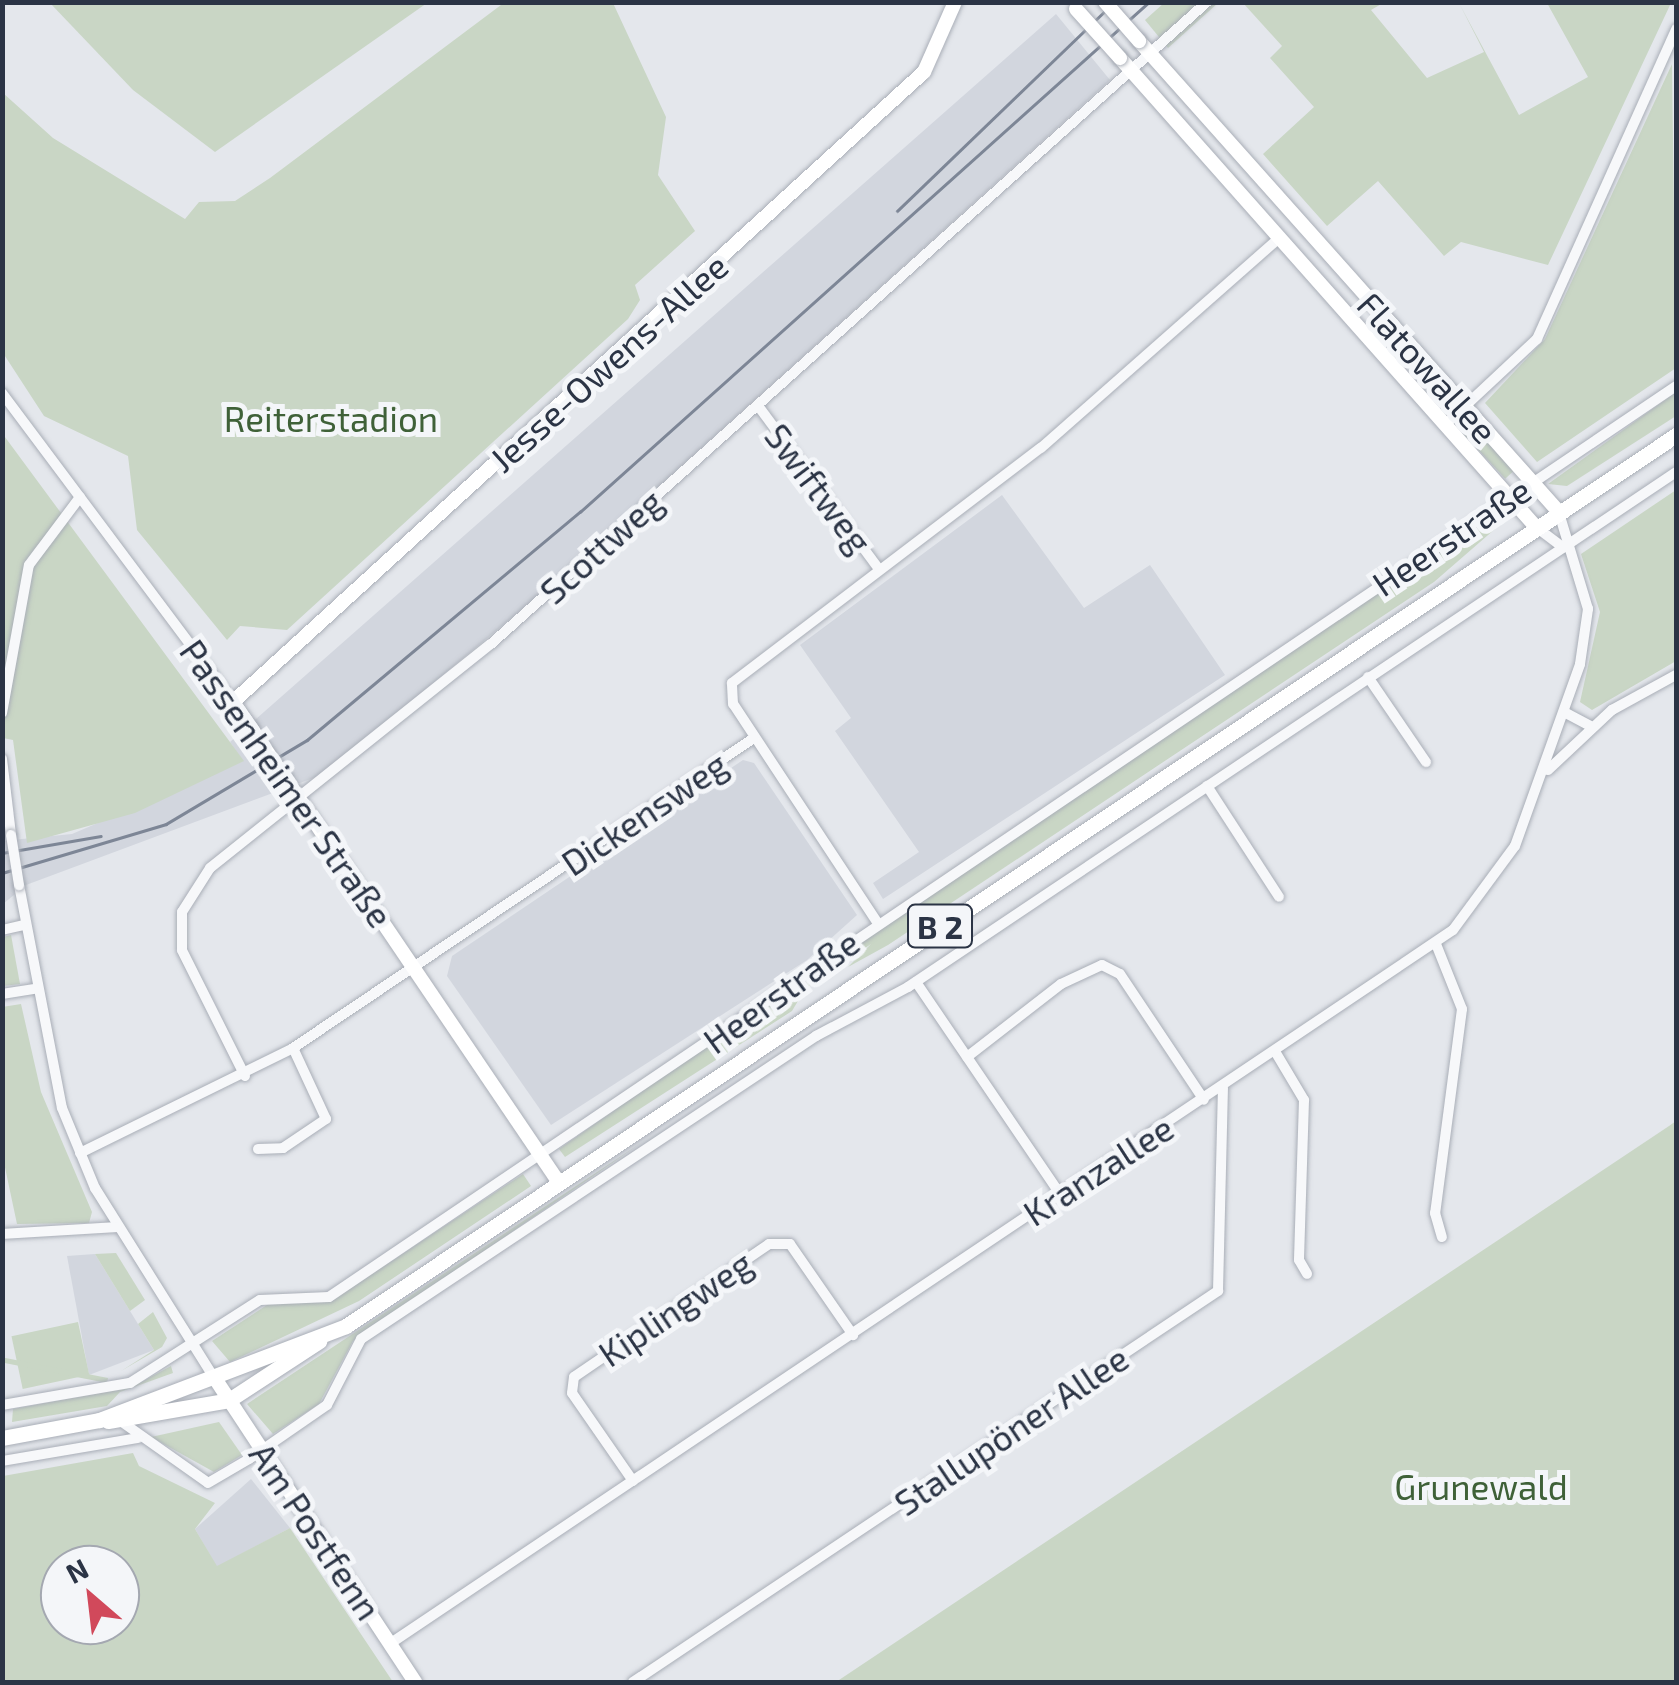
<!DOCTYPE html>
<meta charset="utf-8">
<style>
body{margin:0}
#map{position:relative;width:1679px;height:1685px;overflow:hidden;background:#e4e7ec;font-family:"Exo 2",sans-serif}
div>[style]{position:absolute}
.built>*{inset:0;background:#d2d6de}
.green>*{inset:0;background:#c9d6c5;transform-origin:0 0}
.roads{filter:drop-shadow(0 0 2px #a9aeb7) drop-shadow(0 0 2px #a9aeb7)}
.street>*{height:10px;margin:-5px;padding:0 5px;transform-origin:5px;border-radius:5px;background:#f7f8fa}
.secondary>*{height:14px;margin:-7px;padding:0 7px;transform-origin:7px;border-radius:7px;background:#fff}
.primary>*{height:15px;margin:-7.5px;padding:0 7.5px;transform-origin:7.5px;border-radius:7.5px;background:#fff}
.tram>*{height:2.5px;margin:-1.25px;padding:0 1.25px;transform-origin:1.25px;border-radius:1.25px;background:#7d8696}
.bridges{filter:drop-shadow(0 0 2px #a9aeb7) drop-shadow(0 0 2px #a9aeb7)}
.street-bridge>*{height:10px;margin:-5px;padding:0 5px;transform-origin:5px;border-radius:5px;background:#f7f8fa}
.secondary-bridge>*{height:14px;margin:-7px;padding:0 7px;transform-origin:7px;border-radius:7px;background:#fff}
span{translate:-50% -50%;white-space:nowrap;text-align:center;line-height:1.15;-webkit-text-stroke:10px #f4f6f9;paint-order:stroke}
.shield-label span{padding:2px 8px;background:#f4f6f9;border:2px solid;border-radius:8px;-webkit-text-stroke-width:0}
.shield-label{font-size:32px;color:#2b3445;font-weight:700}
.street-label{font-size:35px;color:#2b3445}
.park-label{font-size:35px;color:#3f6138}
.frame{position:absolute;inset:0;border:5px solid #2b3445;pointer-events:none}
.north{position:absolute;left:40px;top:1545px;width:100px;height:100px;box-sizing:border-box;background:#f4f6f9;border:2px solid #a4a8b1;border-radius:50%;rotate:332deg;font-size:28px;font-weight:700;line-height:40px;text-align:center;color:#2b3445}
.north::after{content:'';display:block;margin:auto;width:35px;height:45px;background:#d1495b;clip-path:polygon(50% 0,100% 100%,50% 72%,0 100%)}
</style>
<div id="map">
<div class="built">
<div style="clip-path:polygon(1056px 14px,1110px 80px,528px 604px,324px 774px,26px 885px,3px 904px,2px 841px,72px 834px,243px 761px,230px 742px)"></div>
<div style="clip-path:polygon(1002px 495px,1084px 608px,1150px 565px,1225px 675px,883px 899px,873px 883px,919px 852px,835px 731px,851px 718px,800px 645px)"></div>
<div style="clip-path:polygon(743px 760px,754px 763px,857px 915px,807px 960px,551px 1125px,447px 976px,452px 956px)"></div>
<div style="clip-path:polygon(95px 1254px,154px 1350px,89px 1375px,67px 1256px)"></div>
<div style="clip-path:polygon(251px 1479px,290px 1528px,217px 1567px,195px 1529px)"></div>
</div>
<div class="green">
<div style="clip-path:polygon(505px 2px,613px 3px,666px 117px,658px 175px,695px 231px,635px 285px,640px 300px,628px 319px,287px 630px,240px 626px,227px 640px,137px 530px,128px 456px,44px 416px,3px 353px,3px 93px,53px 138px,185px 219px,199px 202px,235px 201px,270px 178px)"></div>
<div style="clip-path:polygon(50px 3px,427px 3px,215px 152px,133px 90px)"></div>
<div style="clip-path:polygon(1164px 3px,1218px 3px,1168px 48px,1145px 20px)"></div>
<div style="clip-path:polygon(1243px 3px,1383px 3px,1371px 10px,1427px 78px,1484px 52px,1459px 3px,1519px 115px,1588px 77px,1547px 3px,1671px 3px,1548px 265px,1461px 242px,1444px 256px,1378px 181px,1327px 226px,1263px 154px,1314px 107px,1270px 58px,1282px 46px)"></div>
<div style="clip-path:polygon(1672px 64px,1676px 368px,1537px 462px,1485px 403px,1545px 339px)"></div>
<div style="clip-path:polygon(1676px 392px,1676px 416px,1567px 486px,1548px 484px)"></div>
<div style="left:1467px;top:420px;width:69px;height:12px;rotate:47deg"></div>
<div style="clip-path:polygon(2px 433px,244px 761px,135px 813px,27px 843px,13px 740px,3px 738px)"></div>
<div style="clip-path:polygon(1676px 490px,1676px 661px,1592px 710px,1580px 702px,1600px 612px,1581px 554px)"></div>
<div style="clip-path:polygon(1487px 519px,1495px 529px,1434px 582px,888px 945px,848px 967px,871px 944px,805px 989px,792px 1011px,565px 1157px,559px 1149px,847px 947px)"></div>
<div style="clip-path:polygon(11px 935px,20px 984px,3px 986px,3px 937px)"></div>
<div style="clip-path:polygon(21px 1004px,41px 1092px,92px 1212px,89px 1223px,17px 1224px,3px 1158px,2px 1007px)"></div>
<div style="clip-path:polygon(1676px 1121px,1676px 1682px,836px 1682px,1669px 1126px)"></div>
<div style="clip-path:polygon(647px 1139px,353px 1341px,319px 1404px,273px 1434px,247px 1404px)"></div>
<div style="clip-path:polygon(523px 1174px,531px 1186px,359px 1301px,230px 1362px,212px 1341px,270px 1303px,333px 1300px)"></div>
<div style="clip-path:polygon(116px 1253px,145px 1300px,130px 1311px,95px 1254px)"></div>
<div style="clip-path:polygon(153px 1312px,167px 1338px,162px 1347px,121px 1371px,154px 1350px,138px 1324px)"></div>
<div style="left:78px;top:1322px;width:54px;height:68px;rotate:78deg"></div>
<div style="clip-path:polygon(171px 1366px,173px 1373px,120px 1392px,107px 1406px,12px 1422px,13px 1409px,132px 1387px)"></div>
<div style="left:108px;top:1378px;width:5px;height:107px;rotate:101deg"></div>
<div style="clip-path:polygon(219px 1422px,242px 1455px,214px 1472px,151px 1437px)"></div>
<div style="clip-path:polygon(evenodd,133px 1453px,139px 1466px,215px 1503px,195px 1529px,217px 1566px,290px 1528px,393px 1682px,3px 1682px,3px 1476px,133px 1453px,60px 1565px,120px 1565px,120px 1625px,60px 1625px,60px 1565px)"></div>
</div>
<div class="roads">
<div class="street">
<div style="left:2px;top:393px;width:386px;rotate:53.2deg"></div>
<div style="left:759px;top:407px;width:202px;rotate:53.5deg"></div>
<div style="left:1445px;top:425px;width:126px;rotate:-43.1deg"></div>
<div style="left:1537px;top:339px;width:340px;rotate:-65.8deg"></div>
<div style="left:1536px;top:527px;width:34px;rotate:37deg"></div>
<div style="left:1368px;top:677px;width:103px;rotate:55.7deg"></div>
<div style="left:1564px;top:712px;width:32px;rotate:28deg"></div>
<div style="left:2px;top:713px;width:150px;rotate:-79.7deg"></div>
<div style="left:29px;top:565px;width:85px;rotate:-53.1deg"></div>
<div style="left:2px;top:759px;width:77px;rotate:83.2deg"></div>
<div style="left:1548px;top:770px;width:88px;rotate:-43.2deg"></div>
<div style="left:1612px;top:710px;width:73px;rotate:-28.7deg"></div>
<div style="left:1207px;top:786px;width:132px;rotate:57deg"></div>
<div style="left:19px;top:885px;width:227px;rotate:79.1deg"></div>
<div style="left:62px;top:1108px;width:87px;rotate:67.6deg"></div>
<div style="left:95px;top:1188px;width:226px;rotate:57.9deg"></div>
<div style="left:877px;top:922px;width:261px;rotate:-123.4deg"></div>
<div style="left:733px;top:704px;width:21px;rotate:-93deg"></div>
<div style="left:732px;top:683px;width:388px;rotate:-37.3deg"></div>
<div style="left:1041px;top:448px;width:317px;rotate:-41.4deg"></div>
<div style="left:2px;top:930px;width:23px;rotate:-13deg"></div>
<div style="left:1436px;top:944px;width:70px;rotate:68.2deg"></div>
<div style="left:1462px;top:1009px;width:206px;rotate:97.5deg"></div>
<div style="left:1435px;top:1213px;width:25px;rotate:74deg"></div>
<div style="left:916px;top:982px;width:256px;rotate:55.8deg"></div>
<div style="left:2px;top:994px;width:33px;rotate:-9deg"></div>
<div style="left:1276px;top:1053px;width:55px;rotate:59.2deg"></div>
<div style="left:1304px;top:1100px;width:160px;rotate:91.8deg"></div>
<div style="left:1299px;top:1260px;width:16px;rotate:60deg"></div>
<div style="left:967px;top:1057px;width:119px;rotate:-37.8deg"></div>
<div style="left:1061px;top:984px;width:45px;rotate:-24.9deg"></div>
<div style="left:1102px;top:965px;width:20px;rotate:27deg"></div>
<div style="left:1120px;top:974px;width:151px;rotate:56.3deg"></div>
<div style="left:245px;top:1076px;width:141px;rotate:-116.6deg"></div>
<div style="left:182px;top:950px;width:38px;rotate:-90deg"></div>
<div style="left:182px;top:912px;width:52px;rotate:-57.5deg"></div>
<div style="left:210px;top:868px;width:359px;rotate:-38.6deg"></div>
<div style="left:491px;top:644px;width:962px;rotate:-41.88deg"></div>
<div style="left:258px;top:1149px;width:25px;rotate:-2deg"></div>
<div style="left:283px;top:1148px;width:52px;rotate:-34deg"></div>
<div style="left:326px;top:1119px;width:78px;rotate:-114.9deg"></div>
<div style="left:80px;top:1153px;width:237px;rotate:-26.2deg"></div>
<div style="left:293px;top:1048px;width:556px;rotate:-33.92deg"></div>
<div style="left:2px;top:1234px;width:115px;rotate:-3.5deg"></div>
<div style="left:2px;top:1405px;width:130px;rotate:-9.8deg"></div>
<div style="left:130px;top:1383px;width:154px;rotate:-32.6deg"></div>
<div style="left:260px;top:1300px;width:69px;rotate:-2.5deg"></div>
<div style="left:329px;top:1297px;width:1626px;rotate:-34.07deg"></div>
<div style="left:122px;top:1422px;width:105px;rotate:35.3deg"></div>
<div style="left:208px;top:1483px;width:48px;rotate:-30.3deg"></div>
<div style="left:249px;top:1459px;width:95px;rotate:-34.7deg"></div>
<div style="left:327px;top:1405px;width:74px;rotate:-62.7deg"></div>
<div style="left:361px;top:1339px;width:547px;rotate:-33.66deg"></div>
<div style="left:816px;top:1036px;width:104px;rotate:-28deg"></div>
<div style="left:908px;top:987px;width:925px;rotate:-33.84deg"></div>
<div style="left:2px;top:1461px;width:138px;rotate:-9.6deg"></div>
<div style="left:633px;top:1481px;width:107px;rotate:-124.7deg"></div>
<div style="left:572px;top:1393px;width:16px;rotate:-83deg"></div>
<div style="left:574px;top:1377px;width:236px;rotate:-34.3deg"></div>
<div style="left:769px;top:1244px;width:21px"></div>
<div style="left:790px;top:1244px;width:111px;rotate:55.3deg"></div>
<div style="left:391px;top:1643px;width:1279px;rotate:-33.88deg"></div>
<div style="left:1453px;top:930px;width:104px;rotate:-53.6deg"></div>
<div style="left:1515px;top:846px;width:193px;rotate:-70.3deg"></div>
<div style="left:1580px;top:664px;width:56px;rotate:-81.7deg"></div>
<div style="left:1588px;top:609px;width:100px;rotate:-106.8deg"></div>
<div style="left:633px;top:1682px;width:704px;rotate:-33.76deg"></div>
<div style="left:1218px;top:1291px;width:203px;rotate:-88.6deg"></div>
</div>
<div class="secondary">
<div style="left:1139px;top:41px;width:631px;rotate:48.28deg"></div>
<div style="left:1120px;top:58px;width:627px;rotate:48.43deg"></div>
<div style="left:251px;top:728px;width:32px;rotate:-125deg"></div>
<div style="left:233px;top:702px;width:935px;rotate:-42.36deg"></div>
<div style="left:924px;top:72px;width:77px;rotate:-66.1deg"></div>
<div style="left:285px;top:778px;width:488px;rotate:55.9deg"></div>
<div style="left:216px;top:1380px;width:362px;rotate:56.6deg"></div>
</div>
<div class="primary">
<div style="left:108px;top:1421px;width:123px;rotate:-9.8deg"></div>
<div style="left:229px;top:1400px;width:108px;rotate:-33.2deg"></div>
<div style="left:2px;top:1438px;width:99px;rotate:-10.5deg"></div>
<div style="left:99px;top:1420px;width:264px;rotate:-20.8deg"></div>
<div style="left:346px;top:1326px;width:1601px;rotate:-33.82deg"></div>
</div>
</div>
<div class="tram">
<div style="left:897px;top:211px;width:301px;rotate:-43.9deg"></div>
<div style="left:2px;top:853px;width:100px;rotate:-9.7deg"></div>
<div style="left:2px;top:873px;width:171px;rotate:-16.6deg"></div>
<div style="left:166px;top:824px;width:164px;rotate:-30.8deg"></div>
<div style="left:307px;top:740px;width:356px;rotate:-39.9deg"></div>
<div style="left:580px;top:512px;width:764px;rotate:-41.87deg"></div>
</div>
<div class="bridges">
<div class="street-bridge">
<div style="left:11px;top:835px;width:51px;rotate:80.9deg"></div>
</div>
<div class="secondary-bridge">
<div style="left:1105px;top:2px;width:52px;rotate:48.9deg"></div>
<div style="left:1076px;top:9px;width:66px;rotate:48.1deg"></div>
<div style="left:251px;top:728px;width:60px;rotate:55.8deg"></div>
</div>
</div>
<div class="shield-label">
<span style="left:940px;top:926px">B 2</span>
</div>
<div class="street-label">
<span style="left:608px;top:362px;rotate:-42deg">Jesse-Owens-Allee</span>
<span style="left:1428px;top:367px;rotate:48deg">Flatowallee</span>
<span style="left:819px;top:488px;rotate:53deg">Swiftweg</span>
<span style="left:1451px;top:536px;rotate:-34deg">Heerstraße</span>
<span style="left:601px;top:546px;rotate:-42deg">Scottweg</span>
<span style="left:287px;top:783px;rotate:55deg">Passenheimer Straße</span>
<span style="left:644px;top:813px;rotate:-34deg">Dickensweg</span>
<span style="left:781px;top:991px;rotate:-36deg">Heerstraße</span>
<span style="left:1098px;top:1170px;rotate:-33deg">Kranzallee</span>
<span style="left:675px;top:1308px;rotate:-34deg">Kiplingweg</span>
<span style="left:1011px;top:1430px;rotate:-34deg">Stallupöner Allee</span>
<span style="left:316px;top:1531px;rotate:56deg">Am Postfenn</span>
</div>
<div class="park-label">
<span style="left:331px;top:418px">Reiterstadion</span>
<span style="left:1481px;top:1486px">Grunewald</span>
</div>
<div class="frame"></div>
<div class="north">N</div>
</div>
